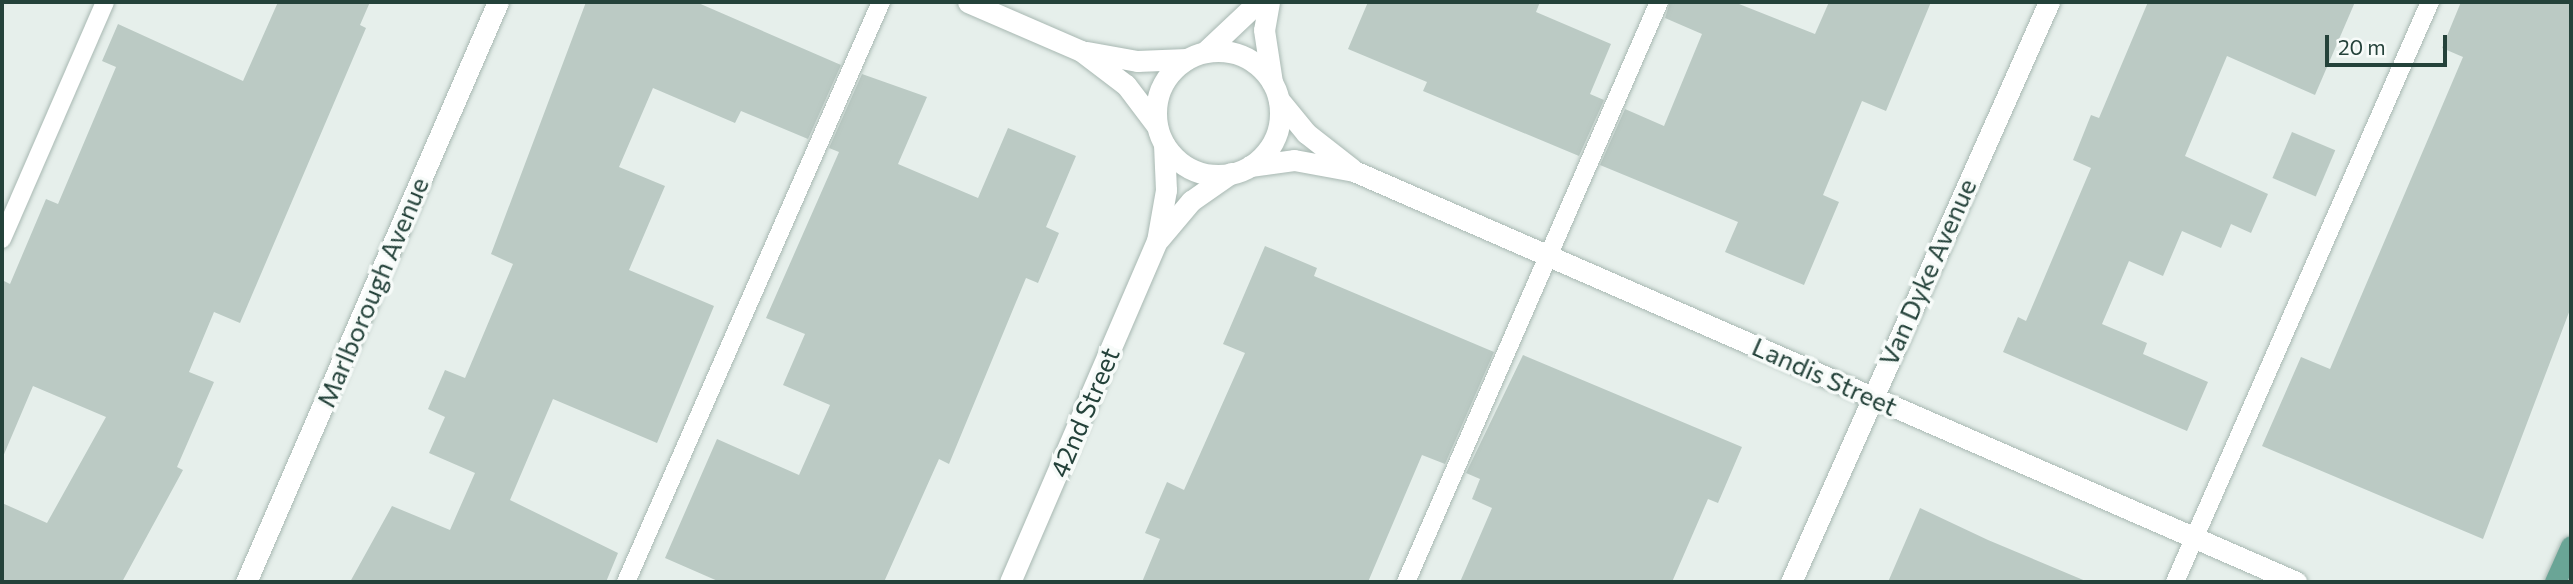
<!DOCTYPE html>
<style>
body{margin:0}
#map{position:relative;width:2573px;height:584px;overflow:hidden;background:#e6efeb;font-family:Commissioner,sans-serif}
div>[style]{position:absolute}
.building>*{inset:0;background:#bbcac4;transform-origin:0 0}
.roads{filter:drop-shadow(0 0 2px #a8b8b2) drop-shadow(0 0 2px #a8b8b2)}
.lane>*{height:18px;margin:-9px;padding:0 9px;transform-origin:9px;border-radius:9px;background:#fff}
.street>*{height:21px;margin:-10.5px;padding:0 10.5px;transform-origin:10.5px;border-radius:10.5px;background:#fff}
.secondary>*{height:21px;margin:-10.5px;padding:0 10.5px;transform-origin:10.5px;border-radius:10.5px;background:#fff}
.secondary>.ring{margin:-10.5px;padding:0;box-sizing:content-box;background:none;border:21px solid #fff;border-radius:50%}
.primary>*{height:21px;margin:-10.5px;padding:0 10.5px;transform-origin:10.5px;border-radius:10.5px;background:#6aa596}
span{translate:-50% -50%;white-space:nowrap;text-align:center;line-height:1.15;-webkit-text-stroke:7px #f7fbf9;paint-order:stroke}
.street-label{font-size:26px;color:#24423a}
.frame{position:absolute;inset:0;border:4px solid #24423a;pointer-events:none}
.scale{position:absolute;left:2325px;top:35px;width:122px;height:32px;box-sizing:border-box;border:4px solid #24423a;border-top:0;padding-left:9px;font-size:21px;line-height:24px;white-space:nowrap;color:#24423a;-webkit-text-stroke:5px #f7fbf9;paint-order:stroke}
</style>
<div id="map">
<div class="building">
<div style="clip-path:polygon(278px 2px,370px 2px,360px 25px,366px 28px,240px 323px,214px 312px,189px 372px,214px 382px,177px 467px,183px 470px,122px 582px,2px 582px,2px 503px,47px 523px,106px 417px,33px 386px,2px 459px,2px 280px,10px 284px,46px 199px,58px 204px,116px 67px,102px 61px,118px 24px,243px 81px)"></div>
<div style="clip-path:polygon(586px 2px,696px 2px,841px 65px,808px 139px,741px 111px,735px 123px,653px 88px,619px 167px,665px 186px,629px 270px,714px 306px,657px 443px,553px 399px,510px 500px,618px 553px,606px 582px,350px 582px,392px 506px,450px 530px,475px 473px,429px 453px,445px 417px,428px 409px,445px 370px,465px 378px,513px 264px,491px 254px)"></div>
<div style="clip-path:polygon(1368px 2px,1540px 2px,1536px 12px,1611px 44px,1590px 94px,1604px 100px,1579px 156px,1423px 91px,1427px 82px,1348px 49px)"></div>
<div style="clip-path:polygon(1670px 2px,1734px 2px,1815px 34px,1829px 2px,1931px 2px,1886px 111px,1862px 101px,1823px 195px,1839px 202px,1804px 285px,1725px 252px,1738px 222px,1600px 165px,1625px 109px,1664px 126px,1702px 34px,1665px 18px)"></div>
<div style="clip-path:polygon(2148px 2px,2355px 2px,2315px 95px,2227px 56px,2185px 156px,2268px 194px,2251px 233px,2231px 224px,2221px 248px,2182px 231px,2163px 276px,2129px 261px,2102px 324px,2147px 343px,2143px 354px,2208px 382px,2187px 431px,2003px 352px,2018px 317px,2026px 321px,2091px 168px,2073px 160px,2091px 115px,2099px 118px)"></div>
<div style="clip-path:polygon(2461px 2px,2571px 2px,2571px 307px,2483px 539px,2262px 446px,2301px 357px,2330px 369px,2463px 57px,2442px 48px)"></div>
<div style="clip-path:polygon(862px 74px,927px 97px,898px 164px,978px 198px,1008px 128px,1076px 156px,1046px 227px,1059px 233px,1038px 283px,1026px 278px,949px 464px,939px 459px,884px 582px,720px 582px,665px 558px,717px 439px,799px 475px,830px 405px,783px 385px,805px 334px,766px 318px,839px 152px,829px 148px)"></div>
<div style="left:2292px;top:132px;width:47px;height:50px;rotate:23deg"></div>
<div style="clip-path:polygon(1265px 246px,1317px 268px,1314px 276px,1494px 352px,1445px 464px,1422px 455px,1368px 582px,1142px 582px,1160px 539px,1145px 533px,1167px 482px,1184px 490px,1245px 353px,1223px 344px)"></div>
<div style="clip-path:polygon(1523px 355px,1742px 447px,1718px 503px,1708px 499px,1672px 582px,1460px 582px,1492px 508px,1472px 499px,1480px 479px,1466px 473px)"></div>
<div style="clip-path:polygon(1920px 508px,1988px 540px,2088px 582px,1888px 582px)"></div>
</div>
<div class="roads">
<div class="lane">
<div style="left:2px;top:239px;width:258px;rotate:-66.5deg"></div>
<div style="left:626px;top:582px;width:634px;rotate:-66.27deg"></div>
<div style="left:1406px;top:582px;width:633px;rotate:-66.43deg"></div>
<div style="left:2175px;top:582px;width:634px;rotate:-66.27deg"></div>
</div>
<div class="street">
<div style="left:1269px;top:2px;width:28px;rotate:100deg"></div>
<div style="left:1264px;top:30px;width:53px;rotate:81.3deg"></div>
<div style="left:1205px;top:52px;width:73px;rotate:-43.3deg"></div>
<div style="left:1159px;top:239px;width:50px;rotate:-49.9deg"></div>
<div style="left:1191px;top:201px;width:49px;rotate:-35deg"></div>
<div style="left:246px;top:582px;width:632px;rotate:-66.52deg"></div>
<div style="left:1010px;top:582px;width:371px;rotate:-66.7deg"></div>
<div style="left:1157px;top:241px;width:52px;rotate:-80deg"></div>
<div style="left:1166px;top:190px;width:46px;rotate:-92.5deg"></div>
<div style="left:1791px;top:582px;width:635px;rotate:-66.02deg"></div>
</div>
<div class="secondary">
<div style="left:968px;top:2px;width:123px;rotate:23.4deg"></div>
<div style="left:1081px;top:51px;width:56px;rotate:37.1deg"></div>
<div style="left:1126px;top:85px;width:51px;rotate:52.9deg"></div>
<div class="ring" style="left:1156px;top:51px;width:103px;height:103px"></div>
<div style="left:1087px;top:52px;width:51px;rotate:10.2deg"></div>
<div style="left:1137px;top:61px;width:50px;rotate:-2.3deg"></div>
<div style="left:1279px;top:100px;width:43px;rotate:50.7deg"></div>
<div style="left:1306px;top:133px;width:58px;rotate:38deg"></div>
<div style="left:1250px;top:166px;width:44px;rotate:-7.8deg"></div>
<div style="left:1294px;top:160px;width:61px;rotate:10.4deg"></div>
<div style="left:1354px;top:171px;width:1028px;rotate:23.57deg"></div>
</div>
<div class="primary">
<div style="left:2555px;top:582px;width:39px;rotate:-66deg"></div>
</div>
</div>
<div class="street-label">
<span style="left:1927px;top:272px;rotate:-66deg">Van Dyke Avenue</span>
<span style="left:372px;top:292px;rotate:-67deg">Marlborough Avenue</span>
<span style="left:1825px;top:376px;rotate:24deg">Landis Street</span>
<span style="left:1084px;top:412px;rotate:-67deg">42nd Street</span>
</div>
<div class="frame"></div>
<div class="scale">20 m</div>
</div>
